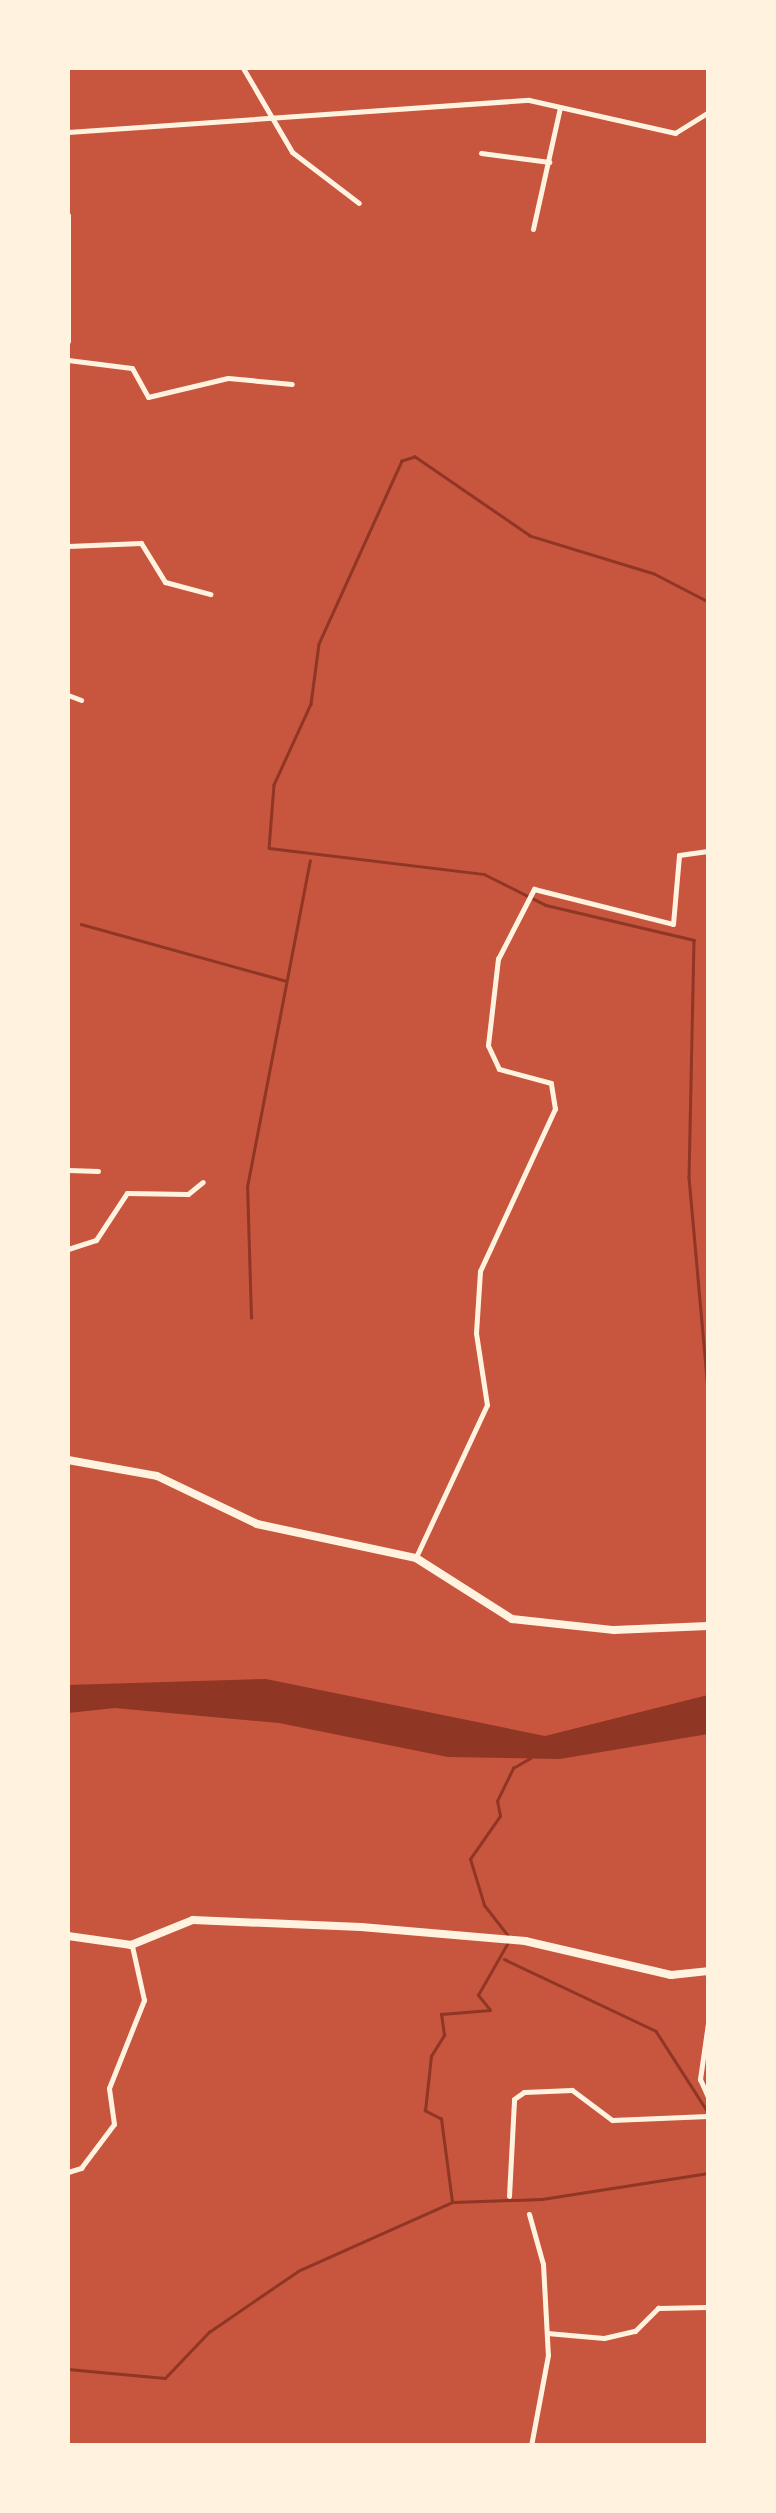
<!DOCTYPE html>
<style>
body{margin:0}
#map{position:relative;width:776px;height:2513px;overflow:hidden;background:#c8553d;font-family:"Varela Round",sans-serif}
div>[style]{position:absolute}
.water>*{inset:0;background:#8f3625}
.stream>*{height:2.5px;margin:-1.25px;padding:0 1.25px;transform-origin:1.25px;border-radius:1.25px;background:#8f3625}
.minor>*{height:5px;margin:-2.5px;padding:0 2.5px;transform-origin:2.5px;border-radius:2.5px;background:#fff3e0}
.secondary>*{height:8px;margin:-4px;padding:0 4px;transform-origin:4px;border-radius:4px;background:#fff3e0}
span{translate:-50% -50%;white-space:nowrap;text-align:center;line-height:1.15;-webkit-text-stroke:9px #fff3e0;paint-order:stroke}
.frame{position:absolute;inset:0;border:70px solid #fff3e0;pointer-events:none}
</style>
<div id="map">
<div class="water">
<div style="clip-path:polygon(266px 1679px,545px 1736px,708px 1695px,708px 1734px,560px 1759px,448px 1757px,279px 1723px,115px 1708px,68px 1713px,68px 1685px)"></div>
</div>
<div class="stream">
<div style="left:708px;top:602px;width:61px;rotate:-152.6deg"></div>
<div style="left:654px;top:574px;width:130px;rotate:-163deg"></div>
<div style="left:530px;top:536px;width:140px;rotate:-145.5deg"></div>
<div style="left:415px;top:457px;width:14px;rotate:163deg"></div>
<div style="left:402px;top:461px;width:201px;rotate:114.4deg"></div>
<div style="left:319px;top:644px;width:61px;rotate:97.6deg"></div>
<div style="left:311px;top:704px;width:89px;rotate:114.6deg"></div>
<div style="left:274px;top:785px;width:63px;rotate:94.5deg"></div>
<div style="left:269px;top:848px;width:217px;rotate:6.9deg"></div>
<div style="left:484px;top:874px;width:69px;rotate:26.6deg"></div>
<div style="left:546px;top:905px;width:152px;rotate:13.3deg"></div>
<div style="left:694px;top:940px;width:237px;rotate:91.2deg"></div>
<div style="left:689px;top:1177px;width:215px;rotate:84.9deg"></div>
<div style="left:81px;top:924px;width:213px;rotate:15.5deg"></div>
<div style="left:251px;top:1318px;width:131px;rotate:-91.7deg"></div>
<div style="left:247px;top:1187px;width:332px;rotate:-79.1deg"></div>
<div style="left:508px;top:1936px;width:39px;rotate:-128deg"></div>
<div style="left:484px;top:1905px;width:48px;rotate:-106.9deg"></div>
<div style="left:470px;top:1859px;width:52px;rotate:-55.1deg"></div>
<div style="left:500px;top:1816px;width:15px;rotate:-101deg"></div>
<div style="left:497px;top:1801px;width:37px;rotate:-64deg"></div>
<div style="left:513px;top:1768px;width:20px;rotate:-30deg"></div>
<div style="left:504px;top:1959px;width:168px;rotate:25.3deg"></div>
<div style="left:656px;top:2031px;width:93px;rotate:57.3deg"></div>
<div style="left:453px;top:2202px;width:89px;rotate:-1.9deg"></div>
<div style="left:542px;top:2199px;width:168px;rotate:-8.9deg"></div>
<div style="left:68px;top:2369px;width:97px;rotate:5.3deg"></div>
<div style="left:165px;top:2378px;width:64px;rotate:-46.3deg"></div>
<div style="left:209px;top:2332px;width:108px;rotate:-34.4deg"></div>
<div style="left:298px;top:2271px;width:169px;rotate:-24.1deg"></div>
<div style="left:452px;top:2202px;width:84px;rotate:-97.5deg"></div>
<div style="left:441px;top:2119px;width:18px;rotate:-153deg"></div>
<div style="left:425px;top:2111px;width:55px;rotate:-83.8deg"></div>
<div style="left:431px;top:2056px;width:25px;rotate:-58deg"></div>
<div style="left:444px;top:2035px;width:21px;rotate:-98deg"></div>
<div style="left:441px;top:2014px;width:49px;rotate:-4.7deg"></div>
<div style="left:490px;top:2010px;width:19px;rotate:-129deg"></div>
<div style="left:478px;top:1995px;width:59px;rotate:-60.4deg"></div>
</div>
<div class="minor">
<div style="left:243px;top:68px;width:97px;rotate:59.7deg"></div>
<div style="left:292px;top:152px;width:84px;rotate:37.3deg"></div>
<div style="left:68px;top:132px;width:462px;rotate:-4deg"></div>
<div style="left:529px;top:100px;width:150px;rotate:12.7deg"></div>
<div style="left:675px;top:133px;width:39px;rotate:-32deg"></div>
<div style="left:481px;top:153px;width:69px;rotate:7.5deg"></div>
<div style="left:68px;top:215px;width:126px;rotate:90deg"></div>
<div style="left:533px;top:229px;width:125px;rotate:-77.5deg"></div>
<div style="left:68px;top:360px;width:64px;rotate:7.1deg"></div>
<div style="left:132px;top:368px;width:33px;rotate:61deg"></div>
<div style="left:148px;top:397px;width:82px;rotate:-13.4deg"></div>
<div style="left:228px;top:378px;width:64px;rotate:5.4deg"></div>
<div style="left:68px;top:546px;width:73px;rotate:-2.4deg"></div>
<div style="left:141px;top:543px;width:46px;rotate:58.4deg"></div>
<div style="left:165px;top:582px;width:47px;rotate:14.9deg"></div>
<div style="left:68px;top:695px;width:14px;rotate:21deg"></div>
<div style="left:68px;top:1170px;width:30px;rotate:2deg"></div>
<div style="left:68px;top:1249px;width:29px;rotate:-18deg"></div>
<div style="left:96px;top:1240px;width:56px;rotate:-56.6deg"></div>
<div style="left:127px;top:1193px;width:61px;rotate:0.9deg"></div>
<div style="left:188px;top:1194px;width:19px;rotate:-39deg"></div>
<div style="left:416px;top:1557px;width:168px;rotate:-65deg"></div>
<div style="left:487px;top:1405px;width:73px;rotate:-98.7deg"></div>
<div style="left:476px;top:1333px;width:62px;rotate:-86.3deg"></div>
<div style="left:480px;top:1271px;width:179px;rotate:-65.2deg"></div>
<div style="left:555px;top:1109px;width:26px;rotate:-99deg"></div>
<div style="left:551px;top:1083px;width:54px;rotate:-164.9deg"></div>
<div style="left:499px;top:1069px;width:26px;rotate:-115deg"></div>
<div style="left:488px;top:1045px;width:87px;rotate:-83.4deg"></div>
<div style="left:498px;top:959px;width:79px;rotate:-62.8deg"></div>
<div style="left:534px;top:889px;width:143px;rotate:14.1deg"></div>
<div style="left:673px;top:924px;width:69px;rotate:-85deg"></div>
<div style="left:679px;top:855px;width:29px;rotate:-8deg"></div>
<div style="left:708px;top:2023px;width:57px;rotate:98.1deg"></div>
<div style="left:700px;top:2079px;width:20px;rotate:66deg"></div>
<div style="left:68px;top:2172px;width:14px;rotate:-17deg"></div>
<div style="left:81px;top:2168px;width:55px;rotate:-53.1deg"></div>
<div style="left:114px;top:2124px;width:36px;rotate:-98deg"></div>
<div style="left:109px;top:2088px;width:95px;rotate:-68.3deg"></div>
<div style="left:144px;top:2000px;width:55px;rotate:-102.5deg"></div>
<div style="left:509px;top:2196px;width:97px;rotate:-87deg"></div>
<div style="left:514px;top:2099px;width:12px;rotate:-35deg"></div>
<div style="left:524px;top:2092px;width:48px;rotate:-2.4deg"></div>
<div style="left:572px;top:2090px;width:50px;rotate:36.9deg"></div>
<div style="left:612px;top:2120px;width:96px;rotate:-2.4deg"></div>
<div style="left:529px;top:2214px;width:52px;rotate:74.4deg"></div>
<div style="left:543px;top:2264px;width:91px;rotate:86.9deg"></div>
<div style="left:548px;top:2355px;width:93px;rotate:100.6deg"></div>
<div style="left:547px;top:2333px;width:57px;rotate:5deg"></div>
<div style="left:604px;top:2338px;width:32px;rotate:-13deg"></div>
<div style="left:635px;top:2331px;width:33px;rotate:-45deg"></div>
<div style="left:658px;top:2308px;width:50px;rotate:-1.1deg"></div>
</div>
<div class="secondary">
<div style="left:68px;top:1460px;width:90px;rotate:10.2deg"></div>
<div style="left:157px;top:1476px;width:111px;rotate:25.6deg"></div>
<div style="left:257px;top:1524px;width:163px;rotate:12.1deg"></div>
<div style="left:416px;top:1558px;width:114px;rotate:32.4deg"></div>
<div style="left:512px;top:1619px;width:103px;rotate:6.2deg"></div>
<div style="left:614px;top:1630px;width:94px;rotate:-2.4deg"></div>
<div style="left:68px;top:1936px;width:64px;rotate:8.1deg"></div>
<div style="left:131px;top:1945px;width:67px;rotate:-22deg"></div>
<div style="left:193px;top:1920px;width:168px;rotate:2.4deg"></div>
<div style="left:361px;top:1927px;width:165px;rotate:4.9deg"></div>
<div style="left:525px;top:1941px;width:150px;rotate:13.1deg"></div>
<div style="left:671px;top:1975px;width:37px;rotate:-6deg"></div>
</div>
<div class="frame"></div>
</div>
